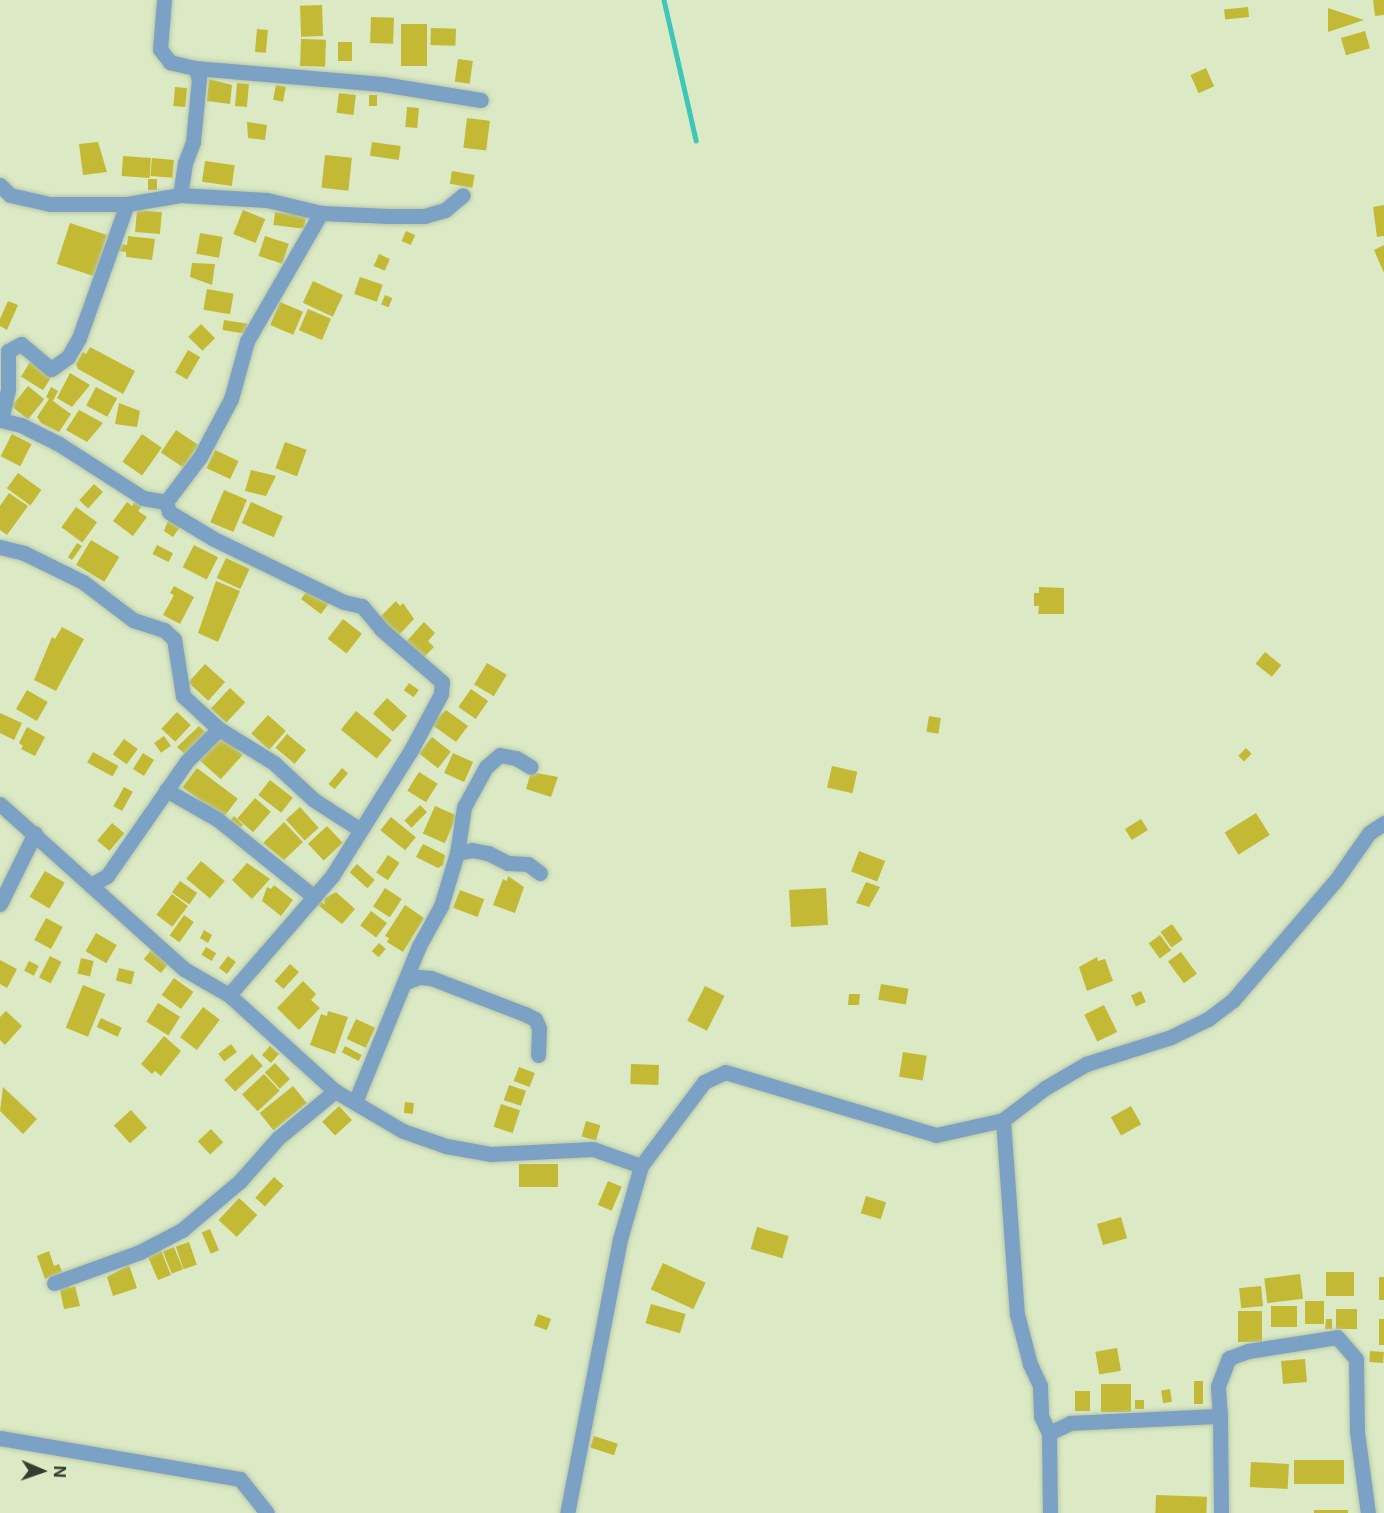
<!DOCTYPE html>
<style>
body{margin:0}
#map{position:relative;width:1384px;height:1513px;overflow:hidden;background:#dbeac5;font-family:Inter,sans-serif}
div>[style]{position:absolute}
.stream>*{height:4.5px;margin:-2.25px;padding:0 2.25px;transform-origin:2.25px;border-radius:2.25px;background:#3cc7b9}
.building>*{inset:0;background:#c3b934;transform-origin:0 0}
.roads{filter:drop-shadow(0 0 2px #bac7a7) drop-shadow(0 0 2px #bac7a7)}
.minor>*{height:15px;margin:-7.5px;padding:0 7.5px;transform-origin:7.5px;border-radius:7.5px;background:#7ba2c4}
span{translate:-50% -50%;white-space:nowrap;text-align:center;line-height:1.15;-webkit-text-stroke:4.5px #dbeac5;paint-order:stroke}
.north{position:absolute;left:12px;top:1441px;width:60px;height:60px;-webkit-text-stroke:4px #dbeac5;paint-order:stroke;rotate:92deg;font-size:16px;font-weight:700;line-height:24px;text-align:center;color:#373d2e}
.north::after{content:'';display:block;margin:auto;width:21px;height:27px;background:#373d2e;clip-path:polygon(50% 0,100% 100%,50% 72%,0 100%)}
</style>
<div id="map">
<div class="stream">
<div style="left:664px;top:0;width:144px;rotate:77.1deg"></div>
</div>
<div class="building">
<div style="clip-path:polygon(1373px 0,1384px 0,1384px 15px,1375px 16px)"></div>
<div style="left:322px;top:5px;width:31px;height:22px;rotate:88deg"></div>
<div style="left:1248px;top:7px;width:10px;height:24px;rotate:84deg"></div>
<div style="clip-path:polygon(1328px 8px,1364px 20px,1328px 32px)"></div>
<div style="left:371px;top:17px;width:23px;height:26px;rotate:2deg"></div>
<div style="left:401px;top:24px;width:26px;height:42px"></div>
<div style="left:431px;top:28px;width:25px;height:17px;rotate:2deg"></div>
<div style="left:257px;top:29px;width:11px;height:23px;rotate:5deg"></div>
<div style="left:1365px;top:31px;width:18px;height:25px;rotate:74deg"></div>
<div style="left:301px;top:39px;width:25px;height:27px;rotate:2deg"></div>
<div style="left:338px;top:42px;width:14px;height:19px"></div>
<div style="left:458px;top:59px;width:15px;height:23px;rotate:8deg"></div>
<div style="left:1206px;top:68px;width:20px;height:17px;rotate:66deg"></div>
<div style="clip-path:polygon(209px 79px,232px 85px,230px 104px,207px 101px)"></div>
<div style="left:237px;top:83px;width:12px;height:23px;rotate:5deg"></div>
<div style="left:276px;top:85px;width:10px;height:15px;rotate:11deg"></div>
<div style="left:175px;top:87px;width:12px;height:19px;rotate:5deg"></div>
<div style="left:339px;top:93px;width:17px;height:20px;rotate:7deg"></div>
<div style="left:369px;top:95px;width:8px;height:11px"></div>
<div style="left:407px;top:107px;width:12px;height:20px;rotate:5deg"></div>
<div style="left:467px;top:118px;width:23px;height:30px;rotate:7deg"></div>
<div style="clip-path:polygon(247px 122px,267px 125px,265px 140px,248px 138px)"></div>
<div style="clip-path:polygon(98px 142px,107px 172px,83px 175px,79px 144px)"></div>
<div style="left:372px;top:142px;width:29px;height:14px;rotate:8deg"></div>
<div style="left:325px;top:155px;width:27px;height:33px;rotate:6deg"></div>
<div style="left:123px;top:156px;width:28px;height:20px;rotate:4deg"></div>
<div style="left:152px;top:158px;width:22px;height:18px;rotate:5deg"></div>
<div style="left:205px;top:161px;width:30px;height:21px;rotate:8deg"></div>
<div style="left:452px;top:171px;width:23px;height:13px;rotate:10deg"></div>
<div style="left:148px;top:179px;width:9px;height:11px"></div>
<div style="clip-path:polygon(1384px 205px,1384px 236px,1377px 237px,1373px 207px)"></div>
<div style="left:137px;top:210px;width:25px;height:22px;rotate:5deg"></div>
<div style="left:243px;top:210px;width:24px;height:26px;rotate:22deg"></div>
<div style="left:275px;top:212px;width:31px;height:13px;rotate:7deg"></div>
<div style="left:70px;top:223px;width:39px;height:43px;rotate:18deg"></div>
<div style="left:406px;top:231px;width:10px;height:11px;rotate:24deg"></div>
<div style="left:200px;top:233px;width:23px;height:21px;rotate:10deg"></div>
<div style="clip-path:polygon(128px 236px,155px 239px,152px 260px,126px 257px,126px 252px,118px 251px,119px 244px,127px 245px)"></div>
<div style="left:265px;top:236px;width:25px;height:21px;rotate:18deg"></div>
<div style="clip-path:polygon(1384px 245px,1384px 273px,1374px 250px)"></div>
<div style="left:379px;top:254px;width:12px;height:13px;rotate:24deg"></div>
<div style="clip-path:polygon(192px 263px,215px 264px,212px 285px,190px 277px)"></div>
<div style="left:360px;top:277px;width:24px;height:18px;rotate:19deg"></div>
<div style="left:313px;top:281px;width:33px;height:24px;rotate:25deg"></div>
<div style="left:207px;top:289px;width:27px;height:21px;rotate:10deg"></div>
<div style="left:385px;top:295px;width:8px;height:10px;rotate:23deg"></div>
<div style="clip-path:polygon(8px 301px,18px 305px,7px 330px,0 326px,0 319px)"></div>
<div style="left:280px;top:302px;width:25px;height:25px;rotate:23deg"></div>
<div style="left:308px;top:309px;width:25px;height:23px;rotate:23deg"></div>
<div style="left:224px;top:320px;width:24px;height:10px;rotate:9deg"></div>
<div style="left:201px;top:324px;width:20px;height:18px;rotate:45deg"></div>
<div style="clip-path:polygon(90px 347px,135px 371px,123px 394px,78px 369px,76px 364px,83px 352px,86px 354px)"></div>
<div style="left:188px;top:350px;width:14px;height:26px;rotate:30deg"></div>
<div style="left:30px;top:362px;width:26px;height:17px;rotate:32deg"></div>
<div style="clip-path:polygon(70px 373px,90px 385px,72px 407px,57px 398px)"></div>
<div style="left:28px;top:386px;width:21px;height:26px;rotate:39deg"></div>
<div style="clip-path:polygon(51px 387px,58px 391px,53px 401px,71px 414px,59px 432px,41px 423px,37px 417px,49px 399px,46px 397px)"></div>
<div style="left:96px;top:387px;width:24px;height:21px;rotate:28deg"></div>
<div style="clip-path:polygon(119px 403px,140px 411px,137px 427px,115px 424px)"></div>
<div style="clip-path:polygon(79px 410px,103px 423px,87px 442px,66px 430px)"></div>
<div style="left:176px;top:430px;width:27px;height:27px;rotate:34deg"></div>
<div style="left:12px;top:434px;width:22px;height:25px;rotate:27deg"></div>
<div style="left:142px;top:434px;width:24px;height:34px;rotate:35deg"></div>
<div style="left:285px;top:442px;width:23px;height:28px;rotate:20deg"></div>
<div style="left:215px;top:450px;width:26px;height:20px;rotate:25deg"></div>
<div style="clip-path:polygon(251px 470px,276px 476px,266px 496px,245px 491px)"></div>
<div style="left:18px;top:473px;width:29px;height:19px;rotate:36deg"></div>
<div style="left:94px;top:484px;width:12px;height:22px;rotate:42deg"></div>
<div style="left:224px;top:490px;width:25px;height:35px;rotate:23deg"></div>
<div style="clip-path:polygon(9px 493px,28px 506px,7px 535px,0 530px,0 506px)"></div>
<div style="clip-path:polygon(135px 501px,142px 506px,138px 511px,147px 517px,133px 536px,113px 521px,127px 502px,132px 506px)"></div>
<div style="left:251px;top:502px;width:35px;height:23px;rotate:24deg"></div>
<div style="left:76px;top:507px;width:26px;height:25px;rotate:36deg"></div>
<div style="clip-path:polygon(170px 516px,182px 524px,173px 537px,164px 531px)"></div>
<div style="left:91px;top:540px;width:33px;height:29px;rotate:31deg"></div>
<div style="clip-path:polygon(77px 543px,82px 546px,72px 560px,68px 557px)"></div>
<div style="left:157px;top:545px;width:18px;height:10px;rotate:27deg"></div>
<div style="left:194px;top:545px;width:27px;height:25px;rotate:27deg"></div>
<div style="left:226px;top:558px;width:26px;height:22px;rotate:25deg"></div>
<div style="clip-path:polygon(216px 581px,240px 591px,218px 642px,198px 633px)"></div>
<div style="clip-path:polygon(174px 586px,194px 597px,180px 624px,163px 615px,174px 595px,170px 593px)"></div>
<div style="left:310px;top:587px;width:25px;height:15px;rotate:37deg"></div>
<div style="clip-path:polygon(1039px 587px,1064px 588px,1064px 614px,1038px 614px,1039px 606px,1034px 606px,1034px 593px,1039px 593px)"></div>
<div style="clip-path:polygon(396px 601px,400px 606px,403px 603px,414px 619px,396px 638px,377px 620px)"></div>
<div style="left:343px;top:619px;width:24px;height:25px;rotate:38deg"></div>
<div style="clip-path:polygon(424px 622px,435px 633px,428px 641px,434px 647px,423px 658px,406px 642px)"></div>
<div style="clip-path:polygon(62px 627px,84px 639px,56px 691px,34px 680px,52px 637px,55px 639px)"></div>
<div style="left:1265px;top:652px;width:21px;height:15px;rotate:39deg"></div>
<div style="left:487px;top:663px;width:23px;height:25px;rotate:31deg"></div>
<div style="left:205px;top:664px;width:27px;height:25px;rotate:42deg"></div>
<div style="left:409px;top:683px;width:12px;height:9px;rotate:35deg"></div>
<div style="left:230px;top:688px;width:21px;height:28px;rotate:43deg"></div>
<div style="left:471px;top:689px;width:21px;height:22px;rotate:35deg"></div>
<div style="left:27px;top:690px;width:24px;height:22px;rotate:30deg"></div>
<div style="left:387px;top:698px;width:27px;height:21px;rotate:42deg"></div>
<div style="clip-path:polygon(446px 710px,468px 726px,456px 742px,431px 724px)"></div>
<div style="left:356px;top:711px;width:46px;height:24px;rotate:39deg"></div>
<div style="left:177px;top:712px;width:19px;height:23px;rotate:43deg"></div>
<div style="clip-path:polygon(0 713px,22px 723px,14px 740px,0 733px)"></div>
<div style="left:268px;top:715px;width:24px;height:25px;rotate:42deg"></div>
<div style="left:929px;top:716px;width:12px;height:16px;rotate:9deg"></div>
<div style="clip-path:polygon(199px 726px,206px 733px,186px 755px,177px 747px)"></div>
<div style="clip-path:polygon(27px 727px,45px 737px,35px 756px,21px 749px,23px 746px,19px 743px)"></div>
<div style="left:287px;top:734px;width:25px;height:18px;rotate:40deg"></div>
<div style="left:164px;top:736px;width:12px;height:12px;rotate:55deg"></div>
<div style="left:222px;top:736px;width:28px;height:33px;rotate:42deg"></div>
<div style="left:432px;top:737px;width:24px;height:21px;rotate:38deg"></div>
<div style="left:124px;top:739px;width:17px;height:19px;rotate:36deg"></div>
<div style="left:1246px;top:748px;width:8px;height:11px;rotate:45deg"></div>
<div style="left:93px;top:752px;width:29px;height:12px;rotate:29deg"></div>
<div style="left:143px;top:753px;width:13px;height:19px;rotate:32deg"></div>
<div style="left:453px;top:753px;width:22px;height:22px;rotate:24deg"></div>
<div style="left:832px;top:766px;width:26px;height:22px;rotate:13deg"></div>
<div style="left:197px;top:768px;width:51px;height:24px;rotate:37deg"></div>
<div style="left:342px;top:768px;width:8px;height:21px;rotate:40deg"></div>
<div style="left:419px;top:772px;width:22px;height:22px;rotate:32deg"></div>
<div style="clip-path:polygon(531px 772px,558px 777px,551px 797px,526px 789px)"></div>
<div style="left:270px;top:780px;width:29px;height:19px;rotate:38deg"></div>
<div style="left:124px;top:787px;width:10px;height:22px;rotate:29deg"></div>
<div style="left:255px;top:798px;width:21px;height:27px;rotate:41deg"></div>
<div style="left:420px;top:805px;width:10px;height:22px;rotate:45deg"></div>
<div style="left:435px;top:806px;width:24px;height:30px;rotate:24deg"></div>
<div style="left:300px;top:807px;width:28px;height:19px;rotate:48deg"></div>
<div style="left:1256px;top:813px;width:26px;height:37px;rotate:58deg"></div>
<div style="clip-path:polygon(234px 816px,243px 825px,238px 830px,229px 822px)"></div>
<div style="left:391px;top:817px;width:32px;height:17px;rotate:39deg"></div>
<div style="left:1141px;top:819px;width:13px;height:19px;rotate:58deg"></div>
<div style="clip-path:polygon(284px 822px,303px 842px,284px 860px,263px 843px)"></div>
<div style="left:112px;top:823px;width:16px;height:23px;rotate:40deg"></div>
<div style="left:327px;top:826px;width:23px;height:26px;rotate:47deg"></div>
<div style="clip-path:polygon(423px 844px,445px 855px,443px 865px,438px 868px,416px 857px)"></div>
<div style="left:859px;top:851px;width:28px;height:22px;rotate:21deg"></div>
<div style="left:388px;top:855px;width:14px;height:21px;rotate:34deg"></div>
<div style="left:201px;top:861px;width:31px;height:23px;rotate:40deg"></div>
<div style="clip-path:polygon(247px 863px,270px 879px,252px 899px,232px 880px)"></div>
<div style="left:357px;top:864px;width:24px;height:11px;rotate:42deg"></div>
<div style="left:45px;top:871px;width:23px;height:30px;rotate:31deg"></div>
<div style="clip-path:polygon(508px 876px,524px 887px,515px 913px,493px 905px,503px 879px,507px 881px)"></div>
<div style="left:180px;top:881px;width:21px;height:14px;rotate:35deg"></div>
<div style="clip-path:polygon(866px 882px,880px 887px,869px 907px,856px 903px)"></div>
<div style="clip-path:polygon(274px 885px,293px 900px,281px 916px,262px 901px,267px 887px,271px 889px)"></div>
<div style="left:385px;top:888px;width:20px;height:22px;rotate:33deg"></div>
<div style="left:826px;top:888px;width:37px;height:37px;rotate:87deg"></div>
<div style="left:460px;top:890px;width:26px;height:19px;rotate:21deg"></div>
<div style="clip-path:polygon(336px 892px,355px 909px,342px 924px,314px 902px,318px 898px,325px 905px,324px 899px)"></div>
<div style="left:172px;top:894px;width:20px;height:26px;rotate:37deg"></div>
<div style="clip-path:polygon(405px 905px,424px 918px,403px 952px,387px 942px,389px 938px,385px 936px)"></div>
<div style="left:371px;top:911px;width:20px;height:18px;rotate:37deg"></div>
<div style="left:184px;top:915px;width:12px;height:25px;rotate:35deg"></div>
<div style="left:46px;top:918px;width:19px;height:25px;rotate:28deg"></div>
<div style="left:1172px;top:924px;width:19px;height:14px;rotate:55deg"></div>
<div style="clip-path:polygon(204px 930px,212px 935px,208px 943px,200px 938px)"></div>
<div style="left:96px;top:933px;width:24px;height:21px;rotate:30deg"></div>
<div style="left:1160px;top:935px;width:19px;height:14px;rotate:54deg"></div>
<div style="left:379px;top:943px;width:9px;height:11px;rotate:41deg"></div>
<div style="left:206px;top:947px;width:12px;height:9px;rotate:31deg"></div>
<div style="left:152px;top:949px;width:22px;height:13px;rotate:39deg"></div>
<div style="left:1181px;top:952px;width:27px;height:16px;rotate:54deg"></div>
<div style="left:50px;top:956px;width:13px;height:24px;rotate:27deg"></div>
<div style="left:228px;top:956px;width:10px;height:15px;rotate:37deg"></div>
<div style="clip-path:polygon(1097px 957px,1098px 961px,1105px 959px,1113px 981px,1087px 991px,1079px 967px)"></div>
<div style="left:81px;top:958px;width:13px;height:16px;rotate:13deg"></div>
<div style="clip-path:polygon(0 960px,17px 969px,7px 988px,0 984px)"></div>
<div style="left:29px;top:961px;width:11px;height:11px;rotate:27deg"></div>
<div style="left:290px;top:964px;width:12px;height:23px;rotate:42deg"></div>
<div style="left:119px;top:968px;width:16px;height:13px;rotate:14deg"></div>
<div style="left:174px;top:978px;width:24px;height:21px;rotate:36deg"></div>
<div style="clip-path:polygon(303px 981px,316px 994px,311px 1000px,320px 1008px,299px 1030px,277px 1008px)"></div>
<div style="left:881px;top:984px;width:28px;height:16px;rotate:10deg"></div>
<div style="left:83px;top:985px;width:24px;height:46px;rotate:22deg"></div>
<div style="left:705px;top:986px;width:22px;height:39px;rotate:27deg"></div>
<div style="left:1141px;top:991px;width:12px;height:11px;rotate:66deg"></div>
<div style="clip-path:polygon(849px 994px,860px 994px,859px 1005px,848px 1005px)"></div>
<div style="left:158px;top:1003px;width:26px;height:22px;rotate:32deg"></div>
<div style="left:1104px;top:1005px;width:30px;height:22px;rotate:64deg"></div>
<div style="left:203px;top:1007px;width:21px;height:38px;rotate:37deg"></div>
<div style="clip-path:polygon(6px 1011px,22px 1026px,5px 1045px,0 1040px,0 1017px)"></div>
<div style="clip-path:polygon(328px 1011px,348px 1017px,335px 1054px,310px 1045px,321px 1014px,327px 1016px)"></div>
<div style="left:101px;top:1018px;width:23px;height:10px;rotate:25deg"></div>
<div style="left:356px;top:1019px;width:21px;height:22px;rotate:25deg"></div>
<div style="clip-path:polygon(164px 1036px,181px 1051px,161px 1076px,155px 1071px,152px 1074px,141px 1064px)"></div>
<div style="left:231px;top:1044px;width:10px;height:16px;rotate:53deg"></div>
<div style="left:270px;top:1046px;width:12px;height:12px;rotate:42deg"></div>
<div style="left:345px;top:1046px;width:19px;height:7px;rotate:28deg"></div>
<div style="left:903px;top:1052px;width:24px;height:25px;rotate:9deg"></div>
<div style="left:252px;top:1054px;width:16px;height:38px;rotate:47deg"></div>
<div style="left:275px;top:1063px;width:22px;height:14px;rotate:47deg"></div>
<div style="left:631px;top:1064px;width:28px;height:20px;rotate:2deg"></div>
<div style="left:519px;top:1067px;width:17px;height:15px;rotate:21deg"></div>
<div style="left:264px;top:1074px;width:23px;height:30px;rotate:47deg"></div>
<div style="left:509px;top:1085px;width:18px;height:16px;rotate:19deg"></div>
<div style="left:293px;top:1086px;width:22px;height:43px;rotate:51deg"></div>
<div style="clip-path:polygon(3px 1087px,37px 1119px,23px 1134px,0 1111px)"></div>
<div style="left:405px;top:1102px;width:9px;height:11px;rotate:6deg"></div>
<div style="left:501px;top:1104px;width:20px;height:24px;rotate:18deg"></div>
<div style="left:339px;top:1106px;width:19px;height:23px;rotate:47deg"></div>
<div style="left:1131px;top:1106px;width:21px;height:23px;rotate:61deg"></div>
<div style="left:131px;top:1110px;width:24px;height:23px;rotate:48deg"></div>
<div style="left:586px;top:1121px;width:15px;height:16px;rotate:16deg"></div>
<div style="left:211px;top:1129px;width:18px;height:18px;rotate:47deg"></div>
<div style="left:558px;top:1164px;width:23px;height:39px;rotate:90deg"></div>
<div style="left:274px;top:1177px;width:13px;height:28px;rotate:42deg"></div>
<div style="left:608px;top:1181px;width:15px;height:26px;rotate:23deg"></div>
<div style="left:866px;top:1196px;width:21px;height:18px;rotate:17deg"></div>
<div style="left:239px;top:1198px;width:25px;height:30px;rotate:43deg"></div>
<div style="left:1121px;top:1217px;width:22px;height:25px;rotate:74deg"></div>
<div style="left:757px;top:1227px;width:33px;height:23px;rotate:16deg"></div>
<div style="left:210px;top:1229px;width:23px;height:9px;rotate:67deg"></div>
<div style="left:189px;top:1242px;width:24px;height:14px;rotate:71deg"></div>
<div style="left:174px;top:1247px;width:24px;height:12px;rotate:68deg"></div>
<div style="clip-path:polygon(160px 1248px,171px 1275px,158px 1280px,148px 1257px)"></div>
<div style="clip-path:polygon(49px 1251px,54px 1266px,59px 1264px,62px 1272px,45px 1279px,37px 1256px)"></div>
<div style="left:663px;top:1263px;width:47px;height:29px;rotate:25deg"></div>
<div style="clip-path:polygon(129px 1265px,137px 1288px,113px 1296px,107px 1277px)"></div>
<div style="left:1326px;top:1272px;width:28px;height:24px"></div>
<div style="left:1300px;top:1274px;width:25px;height:36px;rotate:83deg"></div>
<div style="left:1379px;top:1277px;width:5px;height:23px"></div>
<div style="clip-path:polygon(69px 1284px,70px 1288px,75px 1286px,80px 1306px,64px 1309px,60px 1290px)"></div>
<div style="left:1261px;top:1286px;width:20px;height:22px;rotate:84deg"></div>
<div style="left:1305px;top:1301px;width:19px;height:23px"></div>
<div style="left:651px;top:1304px;width:36px;height:20px;rotate:16deg"></div>
<div style="left:1271px;top:1306px;width:26px;height:21px"></div>
<div style="left:1336px;top:1309px;width:21px;height:20px"></div>
<div style="left:1238px;top:1311px;width:24px;height:31px"></div>
<div style="left:538px;top:1314px;width:14px;height:12px;rotate:21deg"></div>
<div style="clip-path:polygon(1326px 1319px,1332px 1319px,1332px 1329px,1325px 1329px)"></div>
<div style="left:1379px;top:1319px;width:5px;height:26px"></div>
<div style="left:1117px;top:1348px;width:23px;height:22px;rotate:80deg"></div>
<div style="left:1370px;top:1351px;width:14px;height:11px;rotate:4deg"></div>
<div style="left:1305px;top:1359px;width:23px;height:24px;rotate:85deg"></div>
<div style="left:1194px;top:1381px;width:9px;height:23px"></div>
<div style="left:1101px;top:1384px;width:30px;height:28px"></div>
<div style="left:1170px;top:1389px;width:13px;height:9px;rotate:81deg"></div>
<div style="left:1075px;top:1391px;width:15px;height:20px"></div>
<div style="left:1135px;top:1400px;width:9px;height:9px"></div>
<div style="left:594px;top:1436px;width:25px;height:12px;rotate:18deg"></div>
<div style="left:1294px;top:1460px;width:50px;height:24px"></div>
<div style="left:1251px;top:1462px;width:38px;height:25px;rotate:3deg"></div>
<div style="left:1156px;top:1495px;width:51px;height:18px;rotate:2deg"></div>
<div style="left:1314px;top:1510px;width:34px;height:3px"></div>
</div>
<div class="roads">
<div class="minor">
<div style="left:195px;top:68px;width:188px;rotate:4.9deg"></div>
<div style="left:382px;top:84px;width:100px;rotate:9.2deg"></div>
<div style="left:0;top:185px;width:14px;rotate:45deg"></div>
<div style="left:10px;top:195px;width:41px;rotate:12.7deg"></div>
<div style="left:50px;top:204px;width:77px"></div>
<div style="left:127px;top:204px;width:54px;rotate:-9.6deg"></div>
<div style="left:180px;top:195px;width:32px;rotate:-81deg"></div>
<div style="left:185px;top:163px;width:22px;rotate:-69deg"></div>
<div style="left:193px;top:142px;width:63px;rotate:-84.6deg"></div>
<div style="left:199px;top:79px;width:12px;rotate:-110deg"></div>
<div style="left:195px;top:68px;width:26px;rotate:-167deg"></div>
<div style="left:170px;top:62px;width:16px;rotate:-128deg"></div>
<div style="left:160px;top:49px;width:49px;rotate:-85.3deg"></div>
<div style="left:180px;top:195px;width:87px;rotate:3.3deg"></div>
<div style="left:267px;top:200px;width:56px;rotate:13.5deg"></div>
<div style="left:321px;top:213px;width:68px;rotate:2.5deg"></div>
<div style="left:389px;top:216px;width:35px"></div>
<div style="left:424px;top:216px;width:22px;rotate:-16deg"></div>
<div style="left:445px;top:210px;width:23px;rotate:-40deg"></div>
<div style="left:0;top:420px;width:22px;rotate:13deg"></div>
<div style="left:21px;top:425px;width:42px;rotate:26.6deg"></div>
<div style="left:59px;top:444px;width:100px;rotate:32.7deg"></div>
<div style="left:143px;top:498px;width:23px;rotate:10deg"></div>
<div style="left:166px;top:502px;width:56px;rotate:-52.9deg"></div>
<div style="left:200px;top:457px;width:66px;rotate:-61.9deg"></div>
<div style="left:231px;top:399px;width:60px;rotate:-74.6deg"></div>
<div style="left:247px;top:341px;width:148px;rotate:-60deg"></div>
<div style="left:1px;top:420px;width:32px;rotate:-77deg"></div>
<div style="left:8px;top:389px;width:38px;rotate:-90deg"></div>
<div style="left:8px;top:351px;width:15px;rotate:-28deg"></div>
<div style="left:21px;top:344px;width:39px;rotate:40deg"></div>
<div style="left:51px;top:369px;width:21px;rotate:-35deg"></div>
<div style="left:68px;top:357px;width:22px;rotate:-60deg"></div>
<div style="left:79px;top:338px;width:142px;rotate:-70.3deg"></div>
<div style="left:166px;top:502px;width:10px;rotate:73deg"></div>
<div style="left:169px;top:512px;width:52px;rotate:31deg"></div>
<div style="left:214px;top:539px;width:144px;rotate:25.9deg"></div>
<div style="left:344px;top:602px;width:18px;rotate:13deg"></div>
<div style="left:362px;top:606px;width:30px;rotate:50deg"></div>
<div style="left:381px;top:629px;width:81px;rotate:41deg"></div>
<div style="left:442px;top:682px;width:12px;rotate:95deg"></div>
<div style="left:441px;top:694px;width:64px;rotate:118.2deg"></div>
<div style="left:411px;top:750px;width:149px;rotate:122.1deg"></div>
<div style="left:332px;top:876px;width:157px;rotate:130.9deg"></div>
<div style="left:0;top:547px;width:25px;rotate:14deg"></div>
<div style="left:24px;top:553px;width:66px;rotate:26.2deg"></div>
<div style="left:83px;top:582px;width:63px;rotate:37.2deg"></div>
<div style="left:133px;top:620px;width:33px;rotate:18deg"></div>
<div style="left:164px;top:630px;width:13px;rotate:42deg"></div>
<div style="left:174px;top:639px;width:58px;rotate:81deg"></div>
<div style="left:183px;top:696px;width:49px;rotate:42.5deg"></div>
<div style="left:219px;top:729px;width:65px;rotate:31.7deg"></div>
<div style="left:274px;top:763px;width:54px;rotate:42.8deg"></div>
<div style="left:314px;top:800px;width:54px;rotate:32.8deg"></div>
<div style="left:166px;top:790px;width:59px;rotate:29.6deg"></div>
<div style="left:217px;top:819px;width:122px;rotate:38.7deg"></div>
<div style="left:0;top:804px;width:247px;rotate:41.9deg"></div>
<div style="left:184px;top:969px;width:52px;rotate:30deg"></div>
<div style="left:229px;top:995px;width:143px;rotate:42.2deg"></div>
<div style="left:335px;top:1091px;width:79px;rotate:30.5deg"></div>
<div style="left:403px;top:1131px;width:46px;rotate:19.2deg"></div>
<div style="left:446px;top:1146px;width:46px;rotate:10.1deg"></div>
<div style="left:491px;top:1154px;width:102px;rotate:-2.8deg"></div>
<div style="left:593px;top:1149px;width:51px;rotate:19.5deg"></div>
<div style="left:641px;top:1166px;width:76px;rotate:106deg"></div>
<div style="left:620px;top:1239px;width:279px;rotate:100.9deg"></div>
<div style="left:457px;top:853px;width:15px;rotate:-11deg"></div>
<div style="left:472px;top:850px;width:16px;rotate:11deg"></div>
<div style="left:488px;top:853px;width:22px;rotate:27deg"></div>
<div style="left:508px;top:863px;width:20px;rotate:3deg"></div>
<div style="left:528px;top:864px;width:15px;rotate:37deg"></div>
<div style="left:90px;top:885px;width:19px;rotate:-28deg"></div>
<div style="left:107px;top:876px;width:140px;rotate:-55.2deg"></div>
<div style="left:187px;top:761px;width:45px;rotate:-45deg"></div>
<div style="left:0;top:904px;width:79px;rotate:-63.8deg"></div>
<div style="left:406px;top:982px;width:14px;rotate:-21deg"></div>
<div style="left:419px;top:977px;width:12px;rotate:5deg"></div>
<div style="left:431px;top:978px;width:101px;rotate:21deg"></div>
<div style="left:525px;top:1014px;width:11px;rotate:27deg"></div>
<div style="left:535px;top:1019px;width:10px;rotate:66deg"></div>
<div style="left:539px;top:1028px;width:27px;rotate:92deg"></div>
<div style="left:355px;top:1102px;width:169px;rotate:-67.7deg"></div>
<div style="left:419px;top:946px;width:46px;rotate:-61.2deg"></div>
<div style="left:441px;top:906px;width:55px;rotate:-73.2deg"></div>
<div style="left:457px;top:853px;width:47px;rotate:-81.3deg"></div>
<div style="left:464px;top:807px;width:46px;rotate:-61.2deg"></div>
<div style="left:486px;top:767px;width:18px;rotate:-41deg"></div>
<div style="left:500px;top:755px;width:16px;rotate:11deg"></div>
<div style="left:516px;top:758px;width:17px;rotate:31deg"></div>
<div style="left:1003px;top:1120px;width:195px;rotate:85.9deg"></div>
<div style="left:1017px;top:1314px;width:52px;rotate:75.4deg"></div>
<div style="left:1030px;top:1364px;width:23px;rotate:65deg"></div>
<div style="left:1040px;top:1385px;width:31px;rotate:88deg"></div>
<div style="left:1041px;top:1416px;width:19px;rotate:65deg"></div>
<div style="left:1049px;top:1433px;width:80px;rotate:89.3deg"></div>
<div style="left:641px;top:1166px;width:105px;rotate:-53.1deg"></div>
<div style="left:704px;top:1082px;width:23px;rotate:-25deg"></div>
<div style="left:725px;top:1072px;width:220px;rotate:16.6deg"></div>
<div style="left:936px;top:1135px;width:69px;rotate:-12.6deg"></div>
<div style="left:1003px;top:1120px;width:53px;rotate:-37.3deg"></div>
<div style="left:1045px;top:1088px;width:48px;rotate:-30.3deg"></div>
<div style="left:1086px;top:1064px;width:89px;rotate:-17.6deg"></div>
<div style="left:1171px;top:1037px;width:41px;rotate:-25.9deg"></div>
<div style="left:1208px;top:1019px;width:31px;rotate:-37deg"></div>
<div style="left:1233px;top:1000px;width:158px;rotate:-49.4deg"></div>
<div style="left:1336px;top:880px;width:57px;rotate:-54.9deg"></div>
<div style="left:1369px;top:833px;width:18px;rotate:-34deg"></div>
<div style="left:54px;top:1283px;width:91px;rotate:-19.8deg"></div>
<div style="left:140px;top:1252px;width:47px;rotate:-27.6deg"></div>
<div style="left:182px;top:1230px;width:76px;rotate:-40.2deg"></div>
<div style="left:240px;top:1181px;width:57px;rotate:-48.5deg"></div>
<div style="left:278px;top:1138px;width:74px;rotate:-39.5deg"></div>
<div style="left:1220px;top:1416px;width:30px;rotate:-94deg"></div>
<div style="left:1218px;top:1386px;width:30px;rotate:-69deg"></div>
<div style="left:1229px;top:1358px;width:20px;rotate:-20deg"></div>
<div style="left:1248px;top:1351px;width:90px;rotate:-8.9deg"></div>
<div style="left:1337px;top:1337px;width:29px;rotate:49deg"></div>
<div style="left:1356px;top:1359px;width:73px;rotate:89.2deg"></div>
<div style="left:1357px;top:1432px;width:82px;rotate:82.3deg"></div>
<div style="left:1049px;top:1433px;width:23px;rotate:-25deg"></div>
<div style="left:1070px;top:1423px;width:150px;rotate:-2.7deg"></div>
<div style="left:1220px;top:1416px;width:97px;rotate:89.4deg"></div>
<div style="left:0;top:1438px;width:243px;rotate:9.7deg"></div>
<div style="left:240px;top:1479px;width:43px;rotate:51.5deg"></div>
</div>
</div>
<div class="north">N</div>
</div>
